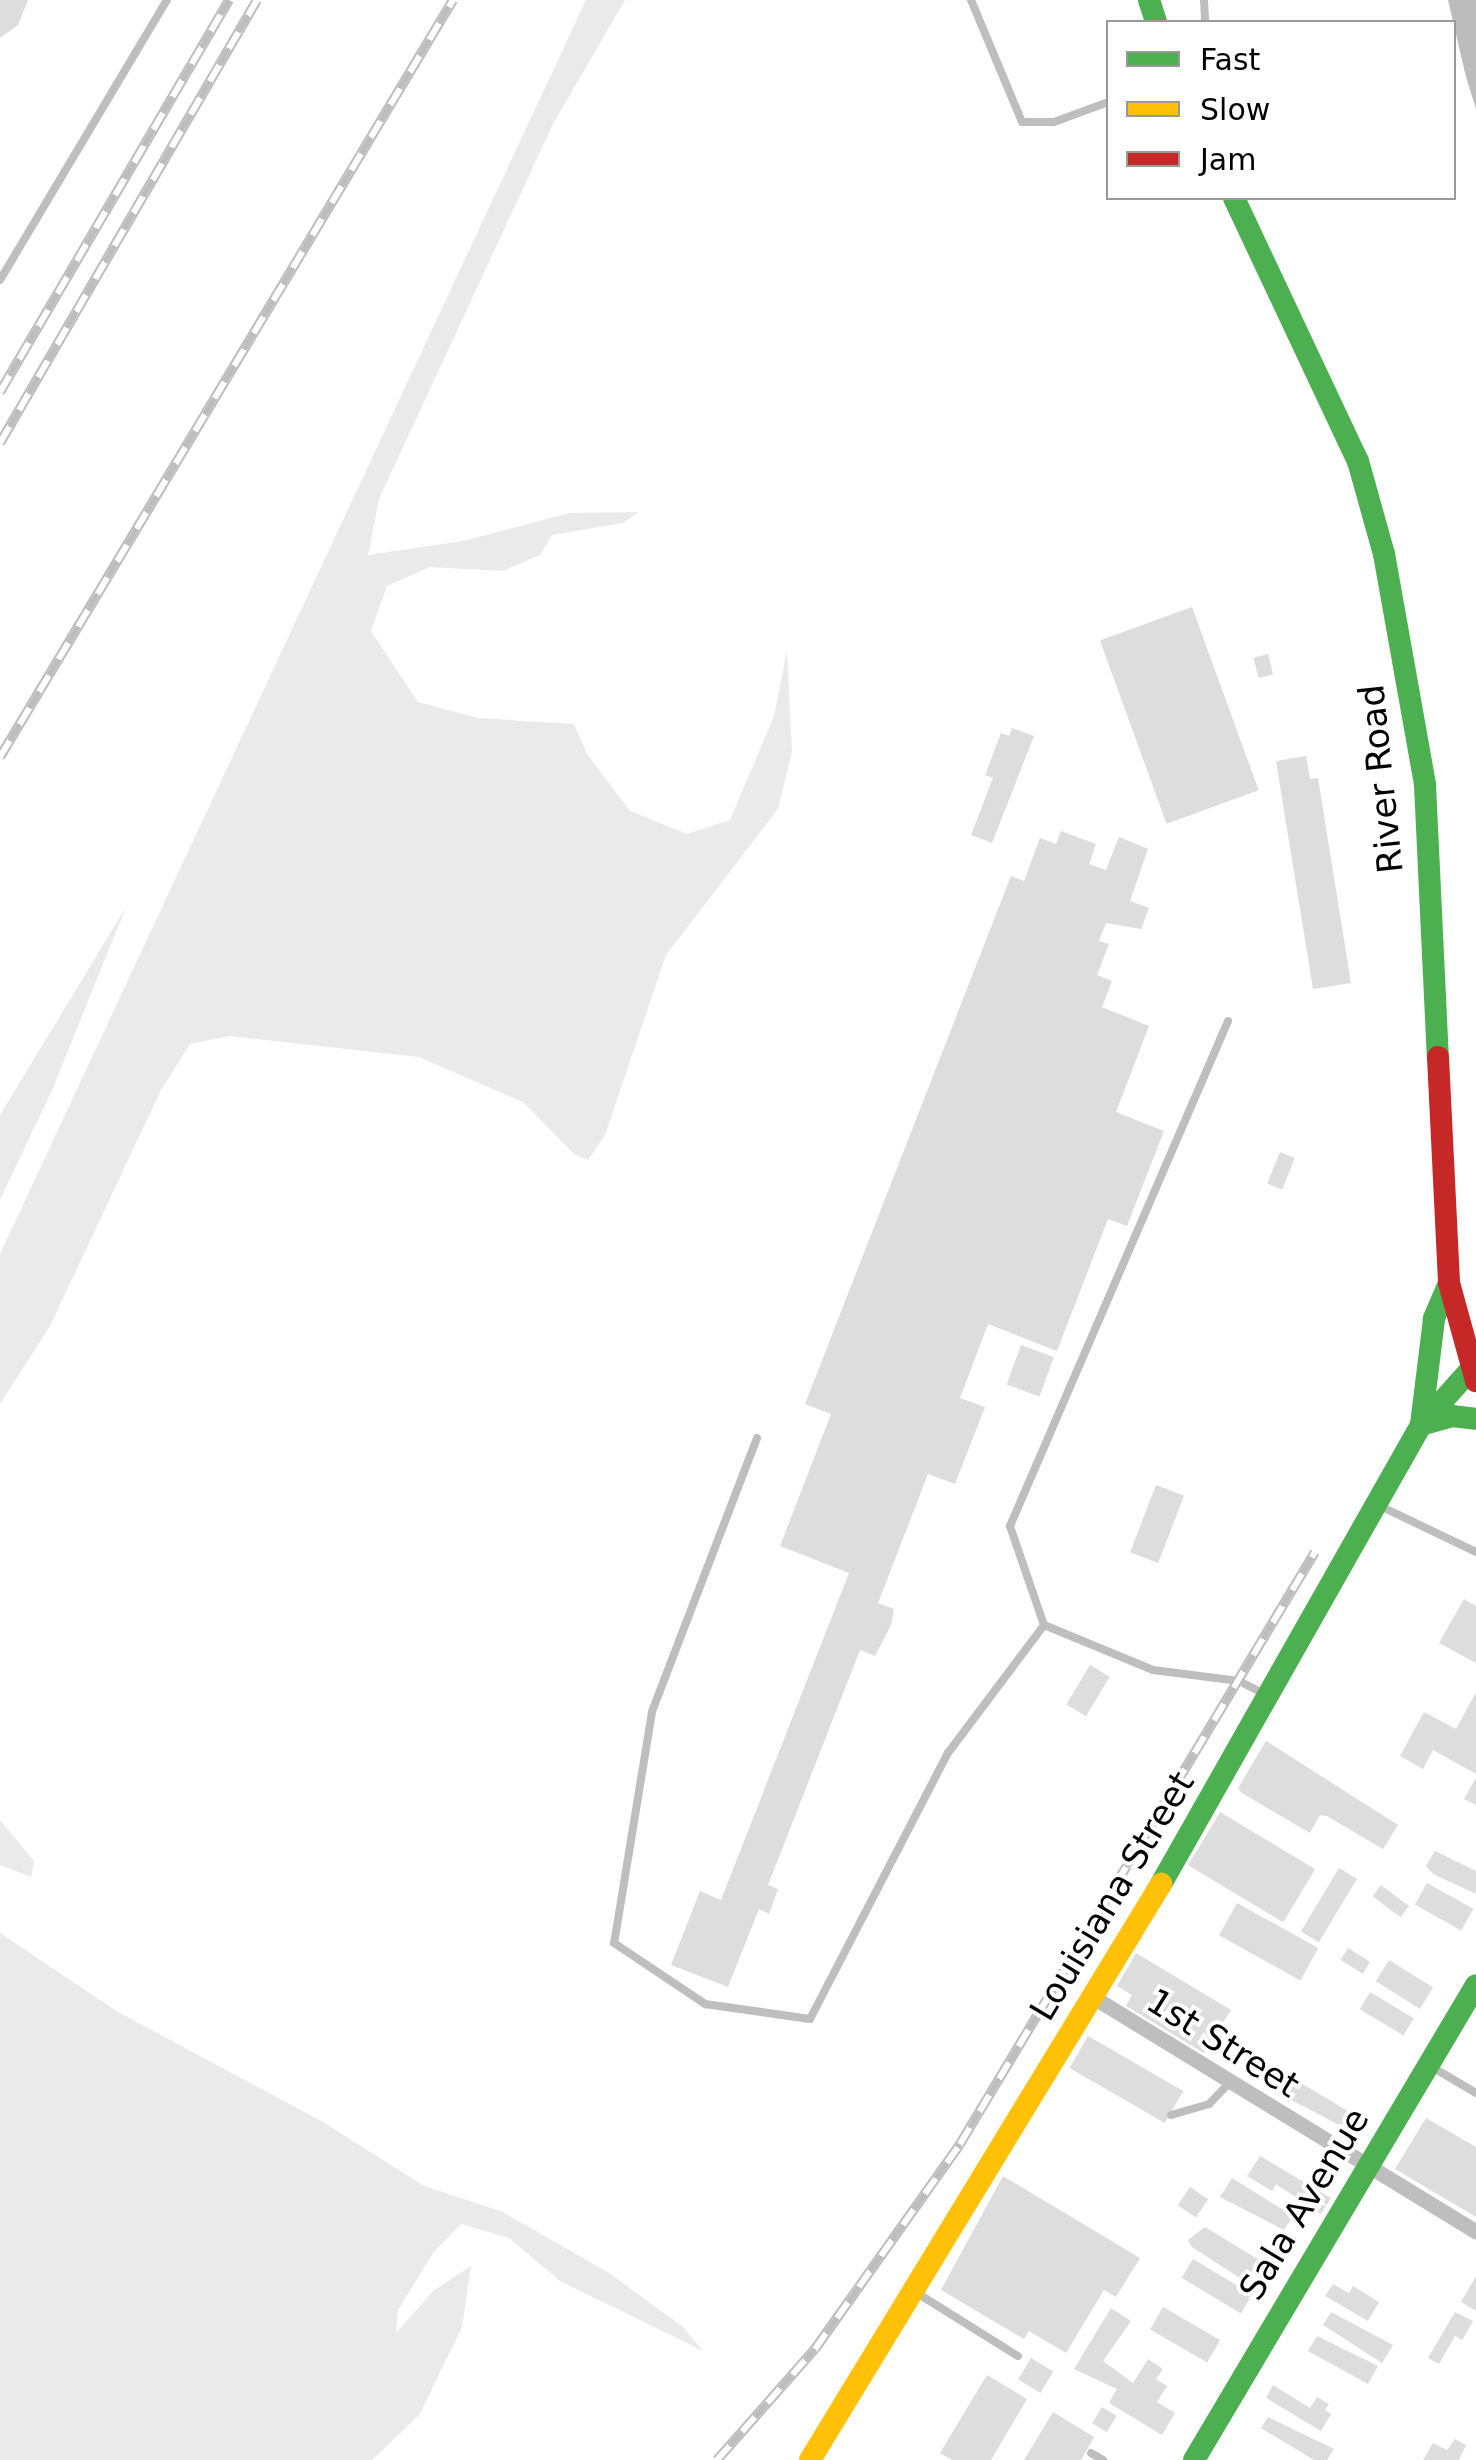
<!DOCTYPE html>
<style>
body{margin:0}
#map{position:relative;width:1476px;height:2460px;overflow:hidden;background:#fff;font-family:"DejaVu Sans",sans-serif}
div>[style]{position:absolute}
.green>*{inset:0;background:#eaeaea}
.water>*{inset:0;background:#bcbcbc}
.building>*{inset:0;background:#ddd;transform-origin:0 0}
.lane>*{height:8px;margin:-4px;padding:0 4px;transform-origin:4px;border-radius:4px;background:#bebebe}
.street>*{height:15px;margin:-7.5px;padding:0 7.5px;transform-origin:7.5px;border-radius:7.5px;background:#bebebe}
.fast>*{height:22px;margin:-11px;padding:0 11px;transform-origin:11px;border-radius:11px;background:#4caf50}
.slow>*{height:22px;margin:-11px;padding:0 11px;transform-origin:11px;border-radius:11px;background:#ffc107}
.jam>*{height:22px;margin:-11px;padding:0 11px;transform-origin:11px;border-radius:11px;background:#c62828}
.rail>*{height:10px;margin-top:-5px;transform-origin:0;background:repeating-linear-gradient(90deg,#fff 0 19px,#bdbdbd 0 38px);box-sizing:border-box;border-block:2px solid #bdbdbd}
span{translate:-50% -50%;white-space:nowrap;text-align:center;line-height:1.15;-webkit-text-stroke:8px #fff;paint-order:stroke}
.street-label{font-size:35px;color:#000}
.legend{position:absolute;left:1106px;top:20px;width:350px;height:180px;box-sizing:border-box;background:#fff;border:2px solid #999;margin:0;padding:12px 18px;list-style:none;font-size:30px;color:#000}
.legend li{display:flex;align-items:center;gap:20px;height:50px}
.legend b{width:50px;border:2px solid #999}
</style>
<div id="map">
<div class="green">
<div style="clip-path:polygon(586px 0,625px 0,553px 124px,379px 499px,368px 555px,463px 541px,570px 513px,639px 512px,623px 523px,552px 535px,540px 555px,503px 571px,430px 567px,387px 586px,371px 631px,418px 702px,478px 718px,574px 724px,587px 754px,630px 811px,687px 834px,730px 820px,774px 716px,787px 650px,792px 752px,778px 809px,666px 955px,605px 1135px,588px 1160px,574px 1154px,523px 1102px,419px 1057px,230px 1036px,190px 1044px,161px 1090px,50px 1326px,0 1404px,0 1254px)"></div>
<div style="clip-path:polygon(126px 907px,53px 1088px,0 1200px,0 1115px)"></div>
<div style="clip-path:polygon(0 1820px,34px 1861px,31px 1877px,0 1865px)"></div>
<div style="clip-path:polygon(0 1933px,118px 2012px,323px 2122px,424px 2186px,503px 2212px,609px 2273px,683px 2327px,703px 2351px,560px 2281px,509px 2238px,461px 2224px,433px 2253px,398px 2310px,396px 2333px,433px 2291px,471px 2266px,462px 2327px,420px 2414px,372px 2460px,0 2460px)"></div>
</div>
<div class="water">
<div style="clip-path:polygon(1448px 0,1476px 0,1476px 109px,1466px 77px)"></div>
</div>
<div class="building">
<div style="clip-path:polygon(0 0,28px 0,18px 25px,0 38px)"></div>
<div style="left:1192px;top:607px;width:195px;height:98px;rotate:70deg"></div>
<div style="left:1268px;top:654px;width:21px;height:15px;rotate:76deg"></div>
<div style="clip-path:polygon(1012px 728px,1034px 736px,992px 843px,971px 835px,993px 778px,985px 775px,1001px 733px,1009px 736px)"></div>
<div style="clip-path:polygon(1306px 756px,1310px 779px,1318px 778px,1351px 983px,1313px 989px,1276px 761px)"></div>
<div style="clip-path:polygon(1061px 831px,1096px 844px,1089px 864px,1106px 870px,1119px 837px,1148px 849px,1130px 901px,1149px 908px,1141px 929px,1106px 923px,1099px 941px,1109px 944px,1097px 975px,1112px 981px,1102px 1007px,1149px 1026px,1116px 1112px,1164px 1131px,1127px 1226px,1108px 1219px,1057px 1351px,988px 1324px,960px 1398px,985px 1407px,955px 1484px,928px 1474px,878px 1603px,894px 1609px,891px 1625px,875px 1656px,860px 1650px,768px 1885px,778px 1889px,769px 1914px,759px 1909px,728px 1987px,671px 1965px,700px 1891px,721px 1900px,849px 1573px,780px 1546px,831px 1414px,805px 1404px,1011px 876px,1024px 881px,1040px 838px,1056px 844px)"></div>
<div style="left:1280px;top:1152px;width:16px;height:34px;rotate:22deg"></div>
<div style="left:1021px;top:1345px;width:35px;height:42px;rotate:20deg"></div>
<div style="left:1156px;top:1485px;width:30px;height:72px;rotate:21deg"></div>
<div style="clip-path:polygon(1464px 1599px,1476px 1606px,1476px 1663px,1439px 1643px)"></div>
<div style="left:1090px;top:1665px;width:23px;height:46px;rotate:31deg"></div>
<div style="clip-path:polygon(1476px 1692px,1476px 1774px,1433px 1750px,1423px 1769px,1400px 1756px,1424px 1712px,1456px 1729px)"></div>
<div style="clip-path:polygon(1266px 1741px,1398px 1825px,1383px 1849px,1327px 1816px,1320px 1815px,1310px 1833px,1242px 1793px,1238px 1788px)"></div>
<div style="clip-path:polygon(1476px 1778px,1476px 1805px,1464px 1799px)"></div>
<div style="left:1220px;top:1812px;width:111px;height:62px;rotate:31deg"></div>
<div style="clip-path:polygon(1435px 1851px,1476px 1871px,1476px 1894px,1433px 1874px,1426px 1866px)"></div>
<div style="left:1339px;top:1868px;width:21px;height:74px;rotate:31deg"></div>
<div style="left:1427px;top:1883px;width:53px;height:25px;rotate:29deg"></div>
<div style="left:1381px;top:1885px;width:35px;height:14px;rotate:37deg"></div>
<div style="left:1237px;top:1903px;width:93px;height:37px;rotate:29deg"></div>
<div style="left:1348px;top:1948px;width:26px;height:14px;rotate:32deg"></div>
<div style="clip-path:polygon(1136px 1953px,1231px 2010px,1204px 2053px,1126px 2006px,1132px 1995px,1117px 1986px)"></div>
<div style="left:1389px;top:1960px;width:52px;height:25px;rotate:32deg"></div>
<div style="left:1370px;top:1992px;width:51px;height:20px;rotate:31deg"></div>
<div style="left:1088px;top:2036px;width:110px;height:37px;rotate:30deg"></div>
<div style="clip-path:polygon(1281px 2071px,1356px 2116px,1347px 2129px,1270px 2089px)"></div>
<div style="clip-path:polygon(1426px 2118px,1476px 2147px,1476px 2217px,1395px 2169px)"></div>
<div style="clip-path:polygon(1260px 2156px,1331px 2198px,1321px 2214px,1276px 2184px,1272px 2191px,1247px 2176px)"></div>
<div style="clip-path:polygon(1003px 2176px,1140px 2258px,1116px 2297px,1104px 2290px,1066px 2353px,1029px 2331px,1024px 2339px,941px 2290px)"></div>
<div style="clip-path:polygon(1232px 2178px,1293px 2216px,1284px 2230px,1220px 2197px)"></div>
<div style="left:1190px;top:2187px;width:22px;height:22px;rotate:34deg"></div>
<div style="clip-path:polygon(1205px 2227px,1259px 2260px,1246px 2282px,1192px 2247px,1188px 2240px)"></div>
<div style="left:1193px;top:2259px;width:69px;height:22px;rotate:31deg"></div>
<div style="clip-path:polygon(1476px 2276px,1476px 2311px,1461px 2302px)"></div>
<div style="clip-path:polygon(1333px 2284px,1349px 2293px,1353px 2286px,1379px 2302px,1368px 2321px,1325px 2296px)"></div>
<div style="left:1163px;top:2307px;width:66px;height:26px;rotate:30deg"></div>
<div style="clip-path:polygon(1111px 2308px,1131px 2321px,1103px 2361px,1133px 2383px,1148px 2359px,1163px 2369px,1156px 2379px,1167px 2386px,1157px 2402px,1175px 2413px,1162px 2435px,1109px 2403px,1117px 2389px,1074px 2369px)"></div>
<div style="clip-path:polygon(1331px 2312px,1393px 2345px,1382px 2363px,1323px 2325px)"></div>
<div style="clip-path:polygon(1455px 2312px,1473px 2321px,1462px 2340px,1455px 2336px,1439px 2364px,1428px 2358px)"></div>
<div style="clip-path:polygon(1317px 2336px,1378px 2366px,1368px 2384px,1308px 2351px)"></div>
<div style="left:1031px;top:2358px;width:26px;height:25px;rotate:31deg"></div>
<div style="clip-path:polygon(987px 2375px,1027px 2399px,991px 2460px,952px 2460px,940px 2453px)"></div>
<div style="clip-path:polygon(1273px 2385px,1310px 2408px,1317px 2397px,1329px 2404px,1325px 2410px,1331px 2414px,1321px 2431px,1266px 2398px)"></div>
<div style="left:1102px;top:2407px;width:17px;height:19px;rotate:31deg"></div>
<div style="clip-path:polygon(1053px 2412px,1094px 2437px,1081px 2460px,1024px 2460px)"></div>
<div style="clip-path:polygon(1268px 2417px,1334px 2449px,1327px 2460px,1314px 2460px,1261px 2428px)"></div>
<div style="clip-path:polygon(1455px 2439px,1466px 2445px,1459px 2460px,1423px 2460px,1433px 2443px,1447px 2450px)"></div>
</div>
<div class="lane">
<div style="left:971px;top:0;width:132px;rotate:67.3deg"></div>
<div style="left:1022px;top:122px;width:32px"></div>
<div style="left:1054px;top:122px;width:58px;rotate:-20.3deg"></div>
<div style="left:1204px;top:0;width:22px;rotate:87deg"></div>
<div style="left:0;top:280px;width:326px;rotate:-59.2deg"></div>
<div style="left:757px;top:1438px;width:293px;rotate:111deg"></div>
<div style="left:652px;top:1712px;width:234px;rotate:99.3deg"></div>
<div style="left:614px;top:1943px;width:110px;rotate:33.8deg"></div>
<div style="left:705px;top:2004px;width:106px;rotate:8.1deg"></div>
<div style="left:810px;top:2019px;width:300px;rotate:-62.6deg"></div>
<div style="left:948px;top:1753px;width:160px;rotate:-53.1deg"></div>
<div style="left:1044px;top:1625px;width:118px;rotate:22.4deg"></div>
<div style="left:1153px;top:1670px;width:87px;rotate:7.3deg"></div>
<div style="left:1239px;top:1681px;width:30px;rotate:27deg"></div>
<div style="left:1378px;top:1505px;width:109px;rotate:25.6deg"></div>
<div style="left:1044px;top:1625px;width:105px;rotate:-109deg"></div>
<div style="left:1010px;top:1526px;width:550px;rotate:-66.65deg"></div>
<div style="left:1432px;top:2067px;width:51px;rotate:30.6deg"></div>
<div style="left:1171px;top:2115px;width:40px;rotate:-16deg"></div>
<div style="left:1209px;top:2104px;width:30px;rotate:-46deg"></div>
<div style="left:917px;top:2293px;width:119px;rotate:32deg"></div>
<div style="left:1091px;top:2453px;width:14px;rotate:30deg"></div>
</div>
<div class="street">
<div style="left:1093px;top:1997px;width:449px;rotate:31.5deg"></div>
</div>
<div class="fast">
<div style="left:1149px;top:0;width:23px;rotate:72deg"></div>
<div style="left:1234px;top:198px;width:291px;rotate:64.8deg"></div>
<div style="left:1358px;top:461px;width:97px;rotate:74.4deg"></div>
<div style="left:1384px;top:554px;width:235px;rotate:79.9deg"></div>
<div style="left:1425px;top:785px;width:272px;rotate:87.3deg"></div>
<div style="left:1449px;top:1283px;width:39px;rotate:113deg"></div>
<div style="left:1434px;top:1319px;width:107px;rotate:97deg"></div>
<div style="left:1421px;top:1425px;width:32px;rotate:-16deg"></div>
<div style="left:1452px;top:1416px;width:24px;rotate:7deg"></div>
<div style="left:1161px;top:1884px;width:528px;rotate:-60.47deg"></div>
<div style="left:1421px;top:1425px;width:75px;rotate:-48.2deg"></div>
<div style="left:1194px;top:2460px;width:552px;rotate:-59.3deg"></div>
</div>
<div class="slow">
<div style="left:810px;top:2460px;width:675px;rotate:-58.64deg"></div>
</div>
<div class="jam">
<div style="left:1438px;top:1057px;width:226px;rotate:87.2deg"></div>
<div style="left:1449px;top:1283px;width:102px;rotate:74.6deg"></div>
</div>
<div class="rail">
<div style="left:0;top:392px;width:454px;rotate:-59.7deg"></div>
<div style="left:0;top:443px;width:512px;rotate:-59.88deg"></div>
<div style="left:0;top:757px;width:882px;rotate:-59.1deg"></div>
<div style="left:717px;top:2460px;width:148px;rotate:-48.6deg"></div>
<div style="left:815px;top:2349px;width:251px;rotate:-54.7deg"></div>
<div style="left:960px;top:2144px;width:690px;rotate:-59.05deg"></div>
</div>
<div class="street-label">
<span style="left:1381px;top:779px;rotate:-96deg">River Road</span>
<span style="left:1112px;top:1896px;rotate:-59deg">Louisiana Street</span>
<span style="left:1223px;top:2043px;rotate:32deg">1st Street</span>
<span style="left:1304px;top:2204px;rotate:-59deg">Sala Avenue</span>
</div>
<ul class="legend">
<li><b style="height:12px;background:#4caf50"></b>Fast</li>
<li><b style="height:12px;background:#ffc107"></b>Slow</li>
<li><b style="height:12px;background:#c62828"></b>Jam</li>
</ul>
</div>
